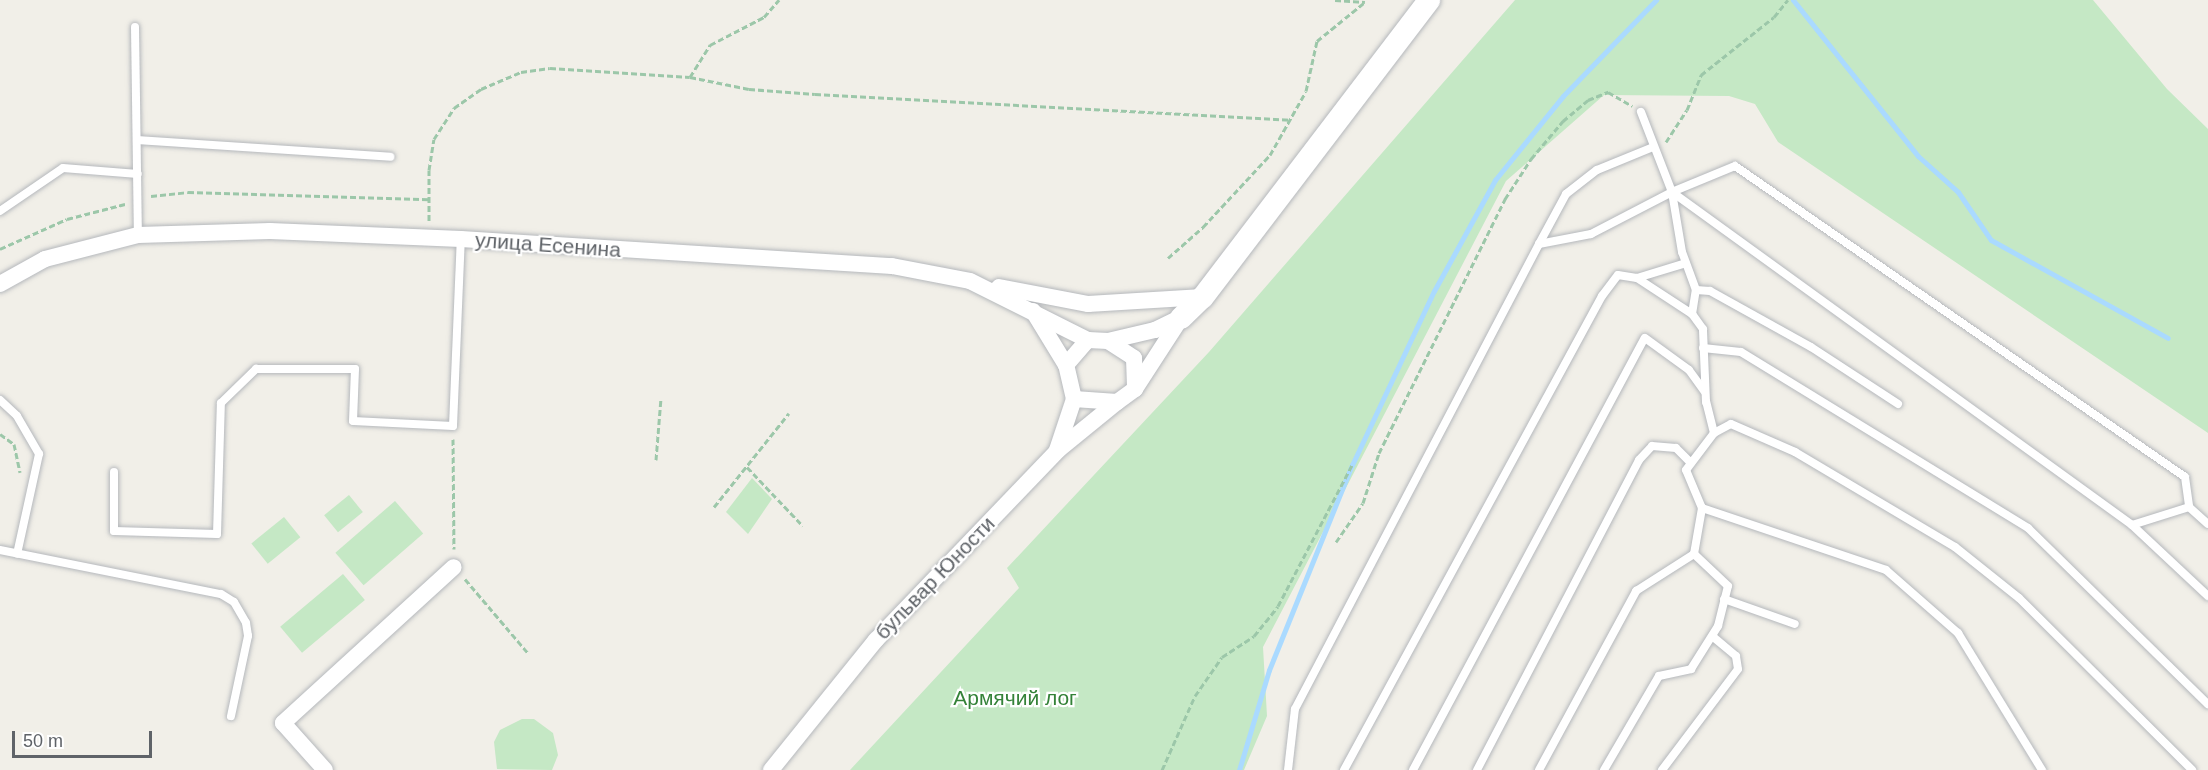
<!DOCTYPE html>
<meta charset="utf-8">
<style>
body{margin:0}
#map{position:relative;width:2208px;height:770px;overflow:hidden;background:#f1efe8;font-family:Helvetica,sans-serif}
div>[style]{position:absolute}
.green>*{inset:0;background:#c5e8c5;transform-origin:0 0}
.stream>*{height:5px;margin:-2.5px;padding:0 2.5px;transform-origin:2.5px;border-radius:2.5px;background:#aadaff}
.path>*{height:3px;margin-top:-1.5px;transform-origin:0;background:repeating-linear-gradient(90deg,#9cc7a9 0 6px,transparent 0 9px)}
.roads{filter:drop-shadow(0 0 2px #b5b8bc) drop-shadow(0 0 2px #b5b8bc)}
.lane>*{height:8px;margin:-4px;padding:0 4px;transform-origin:4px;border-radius:4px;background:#fff}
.street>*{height:16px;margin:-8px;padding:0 8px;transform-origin:8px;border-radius:8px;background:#fff}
.secondary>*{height:22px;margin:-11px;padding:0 11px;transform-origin:11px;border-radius:11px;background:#fff}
span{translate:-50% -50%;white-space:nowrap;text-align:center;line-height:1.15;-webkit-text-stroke:4.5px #fff;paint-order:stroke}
.street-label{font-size:21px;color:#5f6368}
.park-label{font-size:21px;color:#348238}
.scale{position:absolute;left:12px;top:731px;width:140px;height:27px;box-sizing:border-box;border:3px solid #5f6368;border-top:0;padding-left:8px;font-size:18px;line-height:21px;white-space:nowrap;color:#5f6368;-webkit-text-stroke:4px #fff;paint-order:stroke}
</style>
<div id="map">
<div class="green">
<div style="clip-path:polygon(1515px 0,2093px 0,2167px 89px,2208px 129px,2208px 433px,1778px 142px,1755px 104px,1729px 96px,1604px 95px,1506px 181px,1263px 647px,1267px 716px,1244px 770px,850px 770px,1019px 588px,1007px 568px,1209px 352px)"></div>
<div style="clip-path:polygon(752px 478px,772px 499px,748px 534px,726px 512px)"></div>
<div style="left:349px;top:495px;width:22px;height:32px;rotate:51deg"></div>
<div style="left:395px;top:501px;width:43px;height:79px;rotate:49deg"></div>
<div style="left:284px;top:517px;width:26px;height:42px;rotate:51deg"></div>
<div style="left:343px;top:574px;width:34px;height:82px;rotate:50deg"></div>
<div style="clip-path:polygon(522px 719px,534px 719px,553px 733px,558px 755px,552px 770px,497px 769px,494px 742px,500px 730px)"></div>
</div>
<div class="stream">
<div style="left:1793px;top:0;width:200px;rotate:51.3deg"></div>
<div style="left:1918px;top:156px;width:54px;rotate:42deg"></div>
<div style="left:1958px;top:192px;width:58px;rotate:55.5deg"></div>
<div style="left:1991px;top:240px;width:202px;rotate:29deg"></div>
<div style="left:1239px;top:770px;width:104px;rotate:-73.3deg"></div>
<div style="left:1269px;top:670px;width:221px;rotate:-68deg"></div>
<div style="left:1352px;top:465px;width:192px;rotate:-64.8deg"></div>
<div style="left:1434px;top:291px;width:127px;rotate:-61.2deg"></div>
<div style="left:1495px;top:180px;width:108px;rotate:-51deg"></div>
<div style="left:1563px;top:96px;width:134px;rotate:-45.9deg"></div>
</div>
<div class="path">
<div style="left:1335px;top:0;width:30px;rotate:4deg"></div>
<div style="left:690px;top:77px;width:38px;rotate:-58deg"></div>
<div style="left:710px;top:45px;width:61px;rotate:-27.4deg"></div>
<div style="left:764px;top:17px;width:23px;rotate:-49deg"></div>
<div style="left:1666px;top:142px;width:38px;rotate:-57deg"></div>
<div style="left:1687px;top:110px;width:38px;rotate:-68deg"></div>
<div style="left:1701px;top:75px;width:93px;rotate:-38.5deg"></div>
<div style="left:1774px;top:17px;width:22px;rotate:-51deg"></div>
<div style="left:151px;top:196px;width:37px;rotate:-6deg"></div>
<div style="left:188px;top:192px;width:241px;rotate:1.7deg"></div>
<div style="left:429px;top:221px;width:51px;rotate:-90deg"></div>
<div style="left:429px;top:170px;width:31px;rotate:-81deg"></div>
<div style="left:434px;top:139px;width:37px;rotate:-57deg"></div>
<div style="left:454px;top:108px;width:33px;rotate:-35deg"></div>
<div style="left:481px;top:89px;width:43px;rotate:-23deg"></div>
<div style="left:521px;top:72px;width:29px;rotate:-8deg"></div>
<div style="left:550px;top:68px;width:140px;rotate:3.7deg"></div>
<div style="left:690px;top:77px;width:60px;rotate:11.5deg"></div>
<div style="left:749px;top:89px;width:66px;rotate:4.3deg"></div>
<div style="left:815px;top:94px;width:476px;rotate:3.1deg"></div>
<div style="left:0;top:249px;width:73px;rotate:-24.1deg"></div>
<div style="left:67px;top:219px;width:60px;rotate:-14.5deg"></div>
<div style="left:1168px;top:258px;width:47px;rotate:-41.5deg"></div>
<div style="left:1203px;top:227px;width:98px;rotate:-47.1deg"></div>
<div style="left:1270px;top:155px;width:73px;rotate:-60.6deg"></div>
<div style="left:1306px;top:91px;width:51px;rotate:-77.6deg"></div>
<div style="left:1317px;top:41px;width:62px;rotate:-39.1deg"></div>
<div style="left:0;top:434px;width:17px;rotate:36deg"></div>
<div style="left:14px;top:444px;width:29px;rotate:78deg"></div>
<div style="left:453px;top:439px;width:110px;rotate:89.5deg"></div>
<div style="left:656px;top:460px;width:62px;rotate:-85.4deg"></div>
<div style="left:747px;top:467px;width:81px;rotate:46.5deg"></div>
<div style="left:714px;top:507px;width:120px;rotate:-51.4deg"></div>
<div style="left:1336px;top:542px;width:47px;rotate:-55.3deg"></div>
<div style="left:1363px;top:503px;width:52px;rotate:-72.3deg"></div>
<div style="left:1379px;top:453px;width:284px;rotate:-63.6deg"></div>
<div style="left:1505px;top:199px;width:48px;rotate:-57deg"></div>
<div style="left:1531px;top:159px;width:50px;rotate:-49.9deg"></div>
<div style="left:1563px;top:121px;width:33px;rotate:-40deg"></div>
<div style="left:1588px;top:100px;width:22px;rotate:-22deg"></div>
<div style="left:1608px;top:92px;width:28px;rotate:30deg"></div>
<div style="left:465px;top:579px;width:97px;rotate:49.6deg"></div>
<div style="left:1162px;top:770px;width:81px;rotate:-66deg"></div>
<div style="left:1195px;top:696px;width:47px;rotate:-55.3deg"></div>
<div style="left:1222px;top:657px;width:38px;rotate:-33deg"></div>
<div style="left:1254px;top:636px;width:38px;rotate:-51deg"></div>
<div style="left:1278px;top:606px;width:159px;rotate:-62.3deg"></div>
</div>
<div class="roads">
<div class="lane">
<div style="left:135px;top:27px;width:208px;rotate:89.2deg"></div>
<div style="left:137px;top:140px;width:254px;rotate:3.8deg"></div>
<div style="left:1672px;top:192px;width:68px;rotate:-22.4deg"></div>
<div style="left:1735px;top:166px;width:547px;rotate:34.65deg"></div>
<div style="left:2185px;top:477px;width:30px;rotate:82deg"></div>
<div style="left:2189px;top:507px;width:25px;rotate:42deg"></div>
<div style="left:0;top:211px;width:76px;rotate:-34.3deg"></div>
<div style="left:63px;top:168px;width:75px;rotate:4.6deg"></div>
<div style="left:1539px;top:244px;width:57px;rotate:-61.6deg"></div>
<div style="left:1566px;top:194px;width:39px;rotate:-38deg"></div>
<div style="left:1597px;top:170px;width:61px;rotate:-22.3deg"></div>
<div style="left:1637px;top:278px;width:51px;rotate:-17deg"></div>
<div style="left:1696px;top:290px;width:14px;rotate:4deg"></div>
<div style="left:1710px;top:291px;width:115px;rotate:29deg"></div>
<div style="left:1811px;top:347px;width:104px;rotate:33.2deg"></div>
<div style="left:1703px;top:348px;width:38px;rotate:6deg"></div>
<div style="left:1741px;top:352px;width:337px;rotate:31.5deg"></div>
<div style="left:2028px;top:528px;width:252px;rotate:44.4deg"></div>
<div style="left:0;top:400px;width:23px;rotate:43deg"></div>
<div style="left:17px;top:416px;width:44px;rotate:59.9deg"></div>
<div style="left:39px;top:454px;width:102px;rotate:102.4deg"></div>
<div style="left:1714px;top:433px;width:19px;rotate:-28deg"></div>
<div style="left:1731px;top:424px;width:70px;rotate:23.6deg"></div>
<div style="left:1795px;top:452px;width:186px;rotate:30.7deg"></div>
<div style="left:1955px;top:547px;width:82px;rotate:38.6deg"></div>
<div style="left:2019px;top:598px;width:244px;rotate:44.8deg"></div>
<div style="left:114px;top:472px;width:59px;rotate:90deg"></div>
<div style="left:114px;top:531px;width:103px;rotate:1.7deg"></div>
<div style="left:217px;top:534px;width:131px;rotate:-88.3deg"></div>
<div style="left:221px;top:403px;width:49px;rotate:-44.2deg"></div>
<div style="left:256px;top:369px;width:99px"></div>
<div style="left:355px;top:369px;width:52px;rotate:92.2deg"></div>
<div style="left:353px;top:421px;width:100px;rotate:2.9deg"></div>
<div style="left:453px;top:426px;width:187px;rotate:-87.6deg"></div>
<div style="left:1702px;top:508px;width:194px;rotate:18.6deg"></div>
<div style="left:1886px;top:570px;width:96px;rotate:41.2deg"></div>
<div style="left:1958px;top:633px;width:161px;rotate:58.5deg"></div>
<div style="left:2132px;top:525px;width:60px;rotate:-17.5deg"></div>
<div style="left:0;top:550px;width:225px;rotate:11.3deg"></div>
<div style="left:221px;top:594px;width:15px;rotate:32deg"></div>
<div style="left:234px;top:602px;width:24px;rotate:60deg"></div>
<div style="left:246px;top:623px;width:13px;rotate:81deg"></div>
<div style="left:248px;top:636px;width:82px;rotate:102deg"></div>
<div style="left:1724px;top:599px;width:75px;rotate:19.4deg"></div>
<div style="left:1288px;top:770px;width:61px;rotate:-83.5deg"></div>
<div style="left:1295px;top:709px;width:525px;rotate:-62.31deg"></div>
<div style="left:1539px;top:244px;width:53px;rotate:-10.9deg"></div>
<div style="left:1591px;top:234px;width:91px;rotate:-27.4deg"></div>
<div style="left:1672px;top:192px;width:568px;rotate:35.9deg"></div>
<div style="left:2132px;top:525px;width:104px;rotate:43.1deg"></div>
<div style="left:1344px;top:770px;width:540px;rotate:-61.44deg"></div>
<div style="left:1602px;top:296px;width:26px;rotate:-53deg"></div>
<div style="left:1618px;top:275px;width:19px;rotate:9deg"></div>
<div style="left:1637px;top:278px;width:66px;rotate:33.2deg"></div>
<div style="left:1413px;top:770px;width:490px;rotate:-61.8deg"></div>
<div style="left:1645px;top:338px;width:54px;rotate:36deg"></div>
<div style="left:1689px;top:370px;width:27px;rotate:54deg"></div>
<div style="left:1477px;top:770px;width:350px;rotate:-62.4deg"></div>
<div style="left:1639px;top:460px;width:19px;rotate:-47deg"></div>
<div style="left:1652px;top:446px;width:24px;rotate:5deg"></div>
<div style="left:1676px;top:448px;width:21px;rotate:45deg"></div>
<div style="left:1539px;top:770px;width:204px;rotate:-61.5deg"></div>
<div style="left:1636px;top:591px;width:69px;rotate:-32.5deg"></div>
<div style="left:1604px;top:770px;width:109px;rotate:-59.7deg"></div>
<div style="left:1659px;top:676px;width:33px;rotate:-12deg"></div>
<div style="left:1691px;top:669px;width:51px;rotate:-57.9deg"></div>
<div style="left:1718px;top:626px;width:41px;rotate:-76deg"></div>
<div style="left:1728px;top:586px;width:47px;rotate:-136.7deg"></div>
<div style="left:1694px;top:554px;width:47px;rotate:-80.1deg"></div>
<div style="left:1702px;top:508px;width:41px;rotate:-112.8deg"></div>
<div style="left:1686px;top:470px;width:46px;rotate:-52.9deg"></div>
<div style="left:1714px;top:433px;width:32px;rotate:-104deg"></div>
<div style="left:1706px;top:402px;width:73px;rotate:-92.4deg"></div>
<div style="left:1703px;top:329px;width:19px;rotate:-126deg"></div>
<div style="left:1692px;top:314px;width:24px;rotate:-81deg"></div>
<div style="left:1696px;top:290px;width:40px;rotate:-110.2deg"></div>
<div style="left:1682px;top:252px;width:61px;rotate:-99.5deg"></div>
<div style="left:1672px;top:192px;width:86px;rotate:-111.2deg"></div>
<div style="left:1662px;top:770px;width:126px;rotate:-53deg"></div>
<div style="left:1738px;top:669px;width:13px;rotate:-99deg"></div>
<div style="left:1736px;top:656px;width:31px;rotate:-140deg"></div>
</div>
<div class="street">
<div style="left:0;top:284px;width:51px;rotate:-29.1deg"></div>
<div style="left:45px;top:259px;width:96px;rotate:-14.5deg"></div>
<div style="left:138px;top:235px;width:132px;rotate:-1.7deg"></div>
<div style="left:270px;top:231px;width:191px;rotate:2.4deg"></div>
<div style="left:461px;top:239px;width:432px;rotate:3.6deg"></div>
<div style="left:892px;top:266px;width:79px;rotate:10.9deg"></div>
<div style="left:970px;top:281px;width:132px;rotate:26.6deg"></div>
<div style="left:999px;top:287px;width:91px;rotate:10.8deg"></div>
<div style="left:1088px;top:304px;width:115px;rotate:-3.5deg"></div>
<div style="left:1033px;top:311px;width:63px;rotate:58.6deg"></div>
<div style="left:1088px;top:340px;width:20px;rotate:3deg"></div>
<div style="left:1108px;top:341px;width:31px;rotate:33deg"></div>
<div style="left:1134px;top:358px;width:31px;rotate:88deg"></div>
<div style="left:1135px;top:389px;width:22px;rotate:144deg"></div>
<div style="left:1117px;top:402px;width:43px;rotate:-176deg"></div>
<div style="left:1074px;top:399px;width:35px;rotate:-103deg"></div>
<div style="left:1066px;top:365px;width:33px;rotate:-49deg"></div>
<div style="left:1108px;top:341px;width:48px;rotate:-13.2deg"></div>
<div style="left:1155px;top:330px;width:28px;rotate:-26deg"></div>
<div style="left:1135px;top:389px;width:85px;rotate:-57.1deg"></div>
<div style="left:1057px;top:450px;width:54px;rotate:-71.6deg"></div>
<div style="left:325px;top:770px;width:63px;rotate:-131.8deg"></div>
<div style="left:283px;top:723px;width:231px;rotate:-42.4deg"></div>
<div style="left:771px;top:770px;width:167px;rotate:-51.1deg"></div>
<div style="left:876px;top:640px;width:262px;rotate:-46.2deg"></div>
<div style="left:1057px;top:451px;width:77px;rotate:-39.2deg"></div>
</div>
<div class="secondary">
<div style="left:1181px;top:318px;width:30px;rotate:-44deg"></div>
<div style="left:1203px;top:297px;width:373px;rotate:-52.7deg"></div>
</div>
</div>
<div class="street-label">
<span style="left:548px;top:245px;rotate:4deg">улица Есенина</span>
<span style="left:935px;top:578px;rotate:-46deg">бульвар Юности</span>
</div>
<div class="park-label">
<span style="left:1015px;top:698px">Армячий лог</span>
</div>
<div class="scale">50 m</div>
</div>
